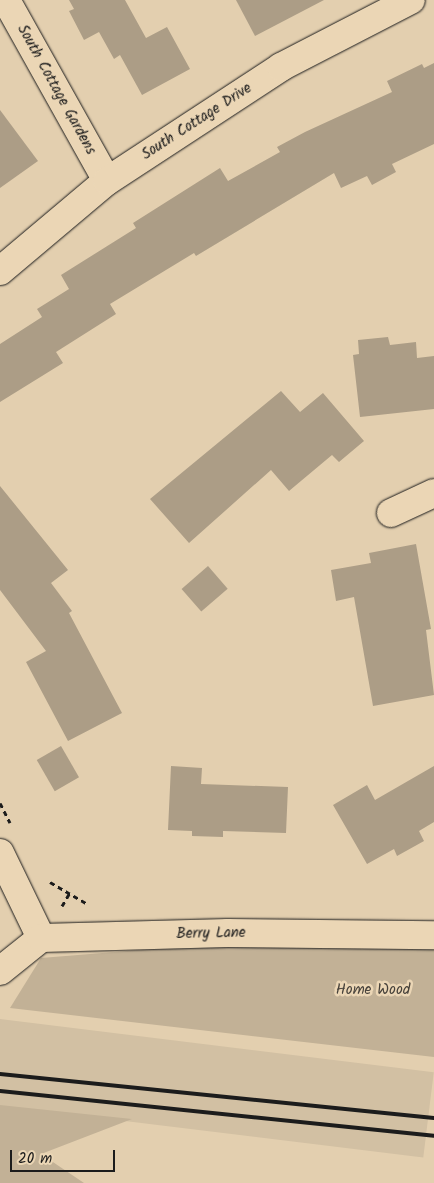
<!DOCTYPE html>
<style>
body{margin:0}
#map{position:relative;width:434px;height:1183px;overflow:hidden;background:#e3cfaf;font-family:Kalam,sans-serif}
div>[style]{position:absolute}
.built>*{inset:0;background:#d2c0a3;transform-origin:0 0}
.green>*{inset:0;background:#c2b196}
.building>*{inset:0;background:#ac9d86;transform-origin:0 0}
.path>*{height:3px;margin-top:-1.5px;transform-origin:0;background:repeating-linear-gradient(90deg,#1c1c1c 0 5px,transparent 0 9px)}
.roads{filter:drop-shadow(0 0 1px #1c1c1c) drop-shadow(0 0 1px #1c1c1c)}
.minor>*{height:28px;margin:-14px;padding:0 14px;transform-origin:14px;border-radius:14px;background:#ebd6b5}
.rail>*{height:4px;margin:-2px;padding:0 2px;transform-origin:2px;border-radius:2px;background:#1c1c1c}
span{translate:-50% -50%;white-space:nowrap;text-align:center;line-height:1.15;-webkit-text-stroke:5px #ebd6b5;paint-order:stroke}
.street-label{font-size:15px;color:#1c1c1c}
.park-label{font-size:15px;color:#46413a}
.scale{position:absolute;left:10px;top:1150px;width:105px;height:22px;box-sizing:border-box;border:2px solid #1c1c1c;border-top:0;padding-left:6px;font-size:15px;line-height:18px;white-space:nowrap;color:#1c1c1c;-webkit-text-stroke:4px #ebd6b5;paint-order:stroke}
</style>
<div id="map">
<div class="built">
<div style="left:0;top:1019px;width:437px;height:86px;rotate:7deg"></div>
</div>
<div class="green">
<div style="clip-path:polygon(434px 926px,434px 1057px,10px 1008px,41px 958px)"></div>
<div style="clip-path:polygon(0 1105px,132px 1119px,41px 1154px,84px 1183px,0 1183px)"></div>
</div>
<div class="building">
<div style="clip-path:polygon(69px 0,125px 0,146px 38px,167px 27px,190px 69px,142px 95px,120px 55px,114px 59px,99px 32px,84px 40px,69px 11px,74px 9px)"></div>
<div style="clip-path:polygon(236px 0,324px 0,255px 36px)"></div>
<div style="clip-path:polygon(434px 63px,434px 144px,392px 164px,396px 172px,372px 185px,367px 176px,341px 188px,334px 173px,196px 256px,194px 253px,110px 304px,116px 314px,56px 352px,63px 363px,0 402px,0 344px,42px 317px,37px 309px,69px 289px,61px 275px,136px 228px,133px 223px,220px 168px,228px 181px,280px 152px,277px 147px,305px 132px,392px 92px,387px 81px,422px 64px,424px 68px)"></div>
<div style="clip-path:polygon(0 110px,38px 161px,0 188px)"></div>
<div style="clip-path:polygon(388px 337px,390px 345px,416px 342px,417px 358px,434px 356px,434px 409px,360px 417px,353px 355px,359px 354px,358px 340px)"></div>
<div style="clip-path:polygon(281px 391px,300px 412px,323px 393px,364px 441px,339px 462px,332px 455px,289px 491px,271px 470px,189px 543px,150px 499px)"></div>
<div style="clip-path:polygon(0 486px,68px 570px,51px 583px,72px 611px,69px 613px,122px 713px,68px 741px,26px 662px,46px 651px,0 590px)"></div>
<div style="clip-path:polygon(416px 544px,431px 629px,426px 630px,434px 695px,373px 706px,354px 597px,336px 601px,331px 570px,371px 563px,369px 553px)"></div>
<div style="left:208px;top:566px;width:30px;height:35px;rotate:49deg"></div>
<div style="left:61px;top:746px;width:36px;height:28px;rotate:60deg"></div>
<div style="clip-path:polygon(171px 766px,202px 768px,201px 784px,288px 787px,286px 833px,223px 831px,223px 837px,192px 836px,192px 831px,168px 830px)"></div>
<div style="clip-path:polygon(434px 766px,434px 822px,419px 831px,424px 841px,397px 856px,394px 849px,367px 864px,333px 805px,367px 785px,375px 800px)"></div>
</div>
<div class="path">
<div style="left:0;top:803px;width:22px;rotate:63deg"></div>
<div style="left:50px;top:882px;width:42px;rotate:30.3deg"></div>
<div style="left:62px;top:906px;width:14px;rotate:-60deg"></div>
</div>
<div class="roads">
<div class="minor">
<div style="left:6px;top:0;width:207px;rotate:60.8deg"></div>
<div style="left:0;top:271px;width:140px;rotate:-40.1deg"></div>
<div style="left:107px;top:181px;width:208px;rotate:-33.2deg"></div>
<div style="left:281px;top:67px;width:146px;rotate:-27.3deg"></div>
<div style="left:391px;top:513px;width:47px;rotate:-24.9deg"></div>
<div style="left:0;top:853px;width:94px;rotate:64.2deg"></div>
<div style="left:0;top:971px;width:53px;rotate:-38.8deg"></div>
<div style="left:41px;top:938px;width:187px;rotate:-1.5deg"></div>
<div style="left:228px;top:933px;width:206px;rotate:0.6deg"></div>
</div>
</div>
<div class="rail">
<div style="left:0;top:1074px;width:436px;rotate:5.8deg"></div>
<div style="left:0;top:1091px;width:436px;rotate:5.9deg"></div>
</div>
<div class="street-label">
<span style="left:56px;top:90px;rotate:61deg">South Cottage Gardens</span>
<span style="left:197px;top:122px;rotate:-33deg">South Cottage Drive</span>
<span style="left:211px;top:934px;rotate:-1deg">Berry Lane</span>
</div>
<div class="park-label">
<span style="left:373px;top:991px">Home Wood</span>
</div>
<div class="scale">20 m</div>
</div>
